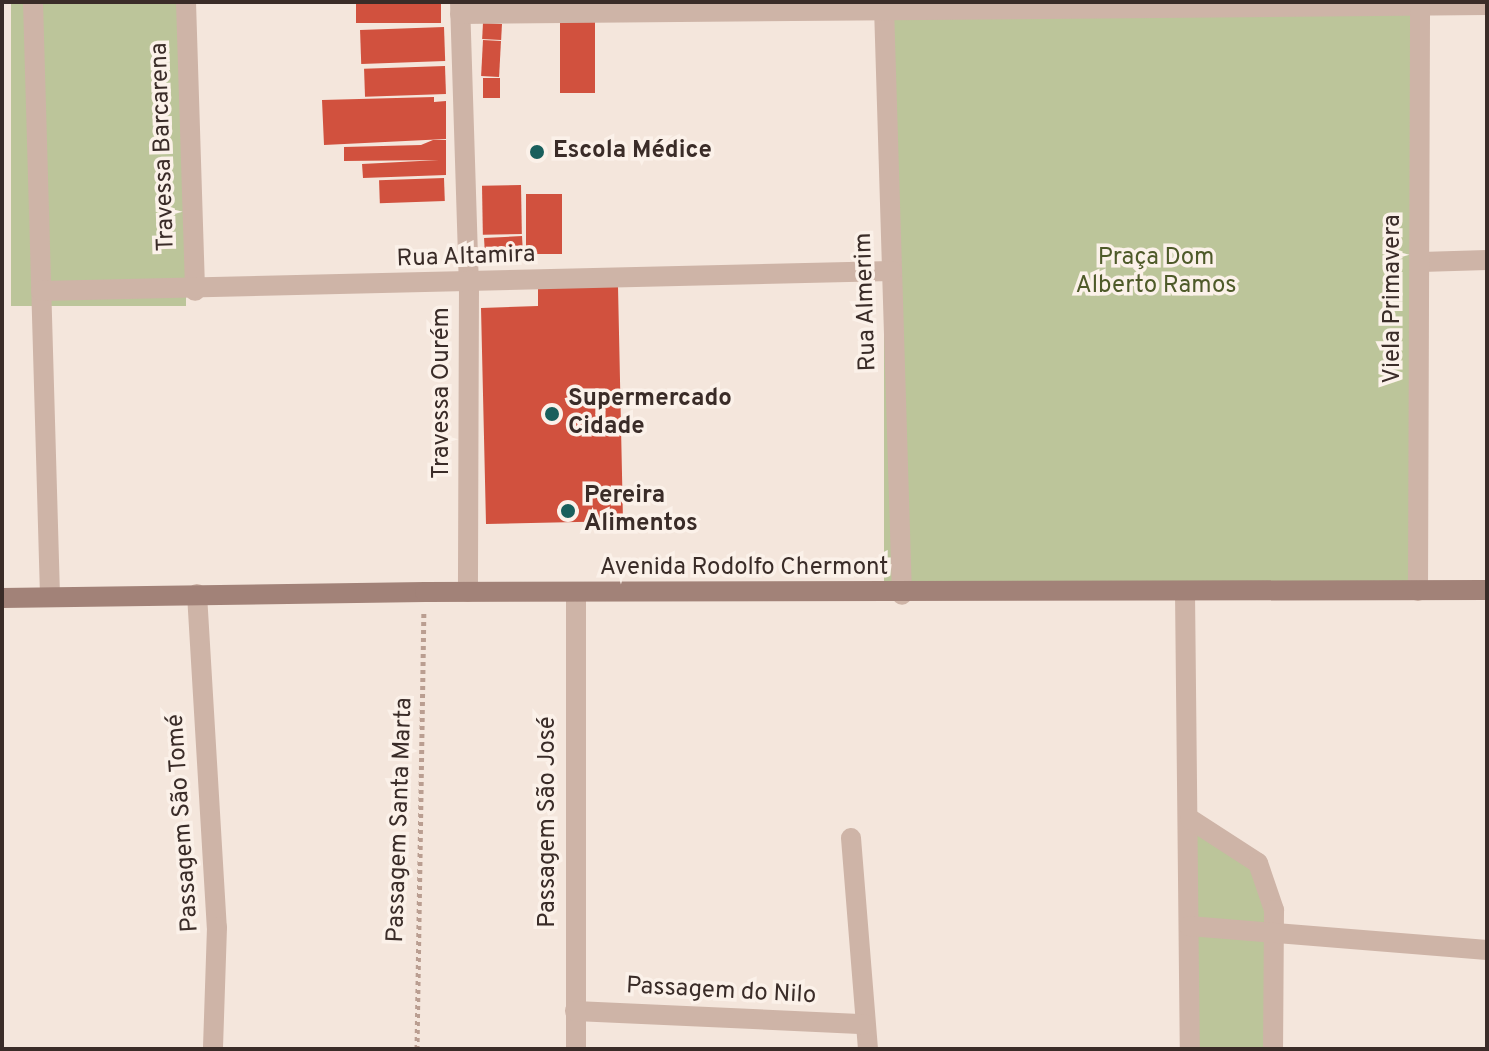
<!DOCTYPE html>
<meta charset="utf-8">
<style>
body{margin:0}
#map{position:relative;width:1489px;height:1051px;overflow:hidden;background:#f4e6dc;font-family:Overpass,sans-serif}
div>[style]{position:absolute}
.green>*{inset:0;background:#bcc59a;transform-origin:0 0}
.building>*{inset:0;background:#d1513e;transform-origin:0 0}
.path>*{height:5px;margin-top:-2.5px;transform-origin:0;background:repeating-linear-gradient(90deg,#ba9e91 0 4px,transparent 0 8px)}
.minor>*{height:20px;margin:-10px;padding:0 10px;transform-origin:10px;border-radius:10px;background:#ceb4a7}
.secondary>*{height:20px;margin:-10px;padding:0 10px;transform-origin:10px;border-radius:10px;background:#a28278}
.dots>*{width:22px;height:22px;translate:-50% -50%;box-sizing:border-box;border:4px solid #fbf1e9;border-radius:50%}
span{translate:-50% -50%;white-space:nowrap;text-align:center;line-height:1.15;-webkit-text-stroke:7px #fbf1e9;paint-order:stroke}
.street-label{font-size:24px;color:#3a2c28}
.poi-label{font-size:24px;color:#3a2c28;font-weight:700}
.left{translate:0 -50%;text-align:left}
.park-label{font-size:24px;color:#4e5a29}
.frame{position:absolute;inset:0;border:4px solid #3a2c28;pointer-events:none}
</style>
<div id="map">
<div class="green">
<div style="left:11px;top:2px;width:175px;height:304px"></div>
<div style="left:884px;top:7px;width:536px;height:588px"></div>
<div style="clip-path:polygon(1190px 819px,1258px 863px,1274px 910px,1273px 1049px,1190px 1049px)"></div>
</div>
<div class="building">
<div style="left:356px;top:2px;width:85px;height:21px"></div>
<div style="left:560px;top:18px;width:35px;height:75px"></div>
<div style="left:483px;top:23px;width:19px;height:16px;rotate:3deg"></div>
<div style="left:444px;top:27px;width:34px;height:84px;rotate:88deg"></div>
<div style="left:483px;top:40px;width:18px;height:36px;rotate:3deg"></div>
<div style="left:445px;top:66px;width:28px;height:81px;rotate:88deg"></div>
<div style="left:483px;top:78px;width:17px;height:20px"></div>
<div style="clip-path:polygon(434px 97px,434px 102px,446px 101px,446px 139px,324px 145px,322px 100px)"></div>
<div style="clip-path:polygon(433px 140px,446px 140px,446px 175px,363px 178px,362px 164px,439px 160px,344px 161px,344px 147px,421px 145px)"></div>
<div style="left:444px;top:178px;width:23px;height:65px;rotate:88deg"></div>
<div style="left:521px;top:185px;width:49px;height:39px;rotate:89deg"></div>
<div style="left:526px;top:194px;width:36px;height:60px"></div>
<div style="left:522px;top:236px;width:19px;height:38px;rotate:87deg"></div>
<div style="clip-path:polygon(618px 286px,623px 521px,486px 524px,481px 308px,538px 306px,538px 288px)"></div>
</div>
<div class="path">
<div style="left:417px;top:1049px;width:436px;rotate:-89.1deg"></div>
</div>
<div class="minor">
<div style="left:33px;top:2px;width:595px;rotate:88.36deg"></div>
<div style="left:186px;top:2px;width:289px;rotate:88.2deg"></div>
<div style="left:460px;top:2px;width:283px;rotate:88.2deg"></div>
<div style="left:469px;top:285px;width:307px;rotate:90.2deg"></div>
<div style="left:884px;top:7px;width:588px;rotate:88.25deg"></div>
<div style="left:460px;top:14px;width:1027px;rotate:-0.5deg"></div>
<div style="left:1421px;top:262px;width:66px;rotate:-1.7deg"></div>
<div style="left:41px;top:291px;width:851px;rotate:-1.35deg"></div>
<div style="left:1418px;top:591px;width:583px;rotate:-89.8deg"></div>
<div style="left:1185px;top:592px;width:457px;rotate:89.4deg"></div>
<div style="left:197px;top:594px;width:334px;rotate:86.6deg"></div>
<div style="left:217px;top:927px;width:122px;rotate:91.9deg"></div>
<div style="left:576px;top:595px;width:454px;rotate:90deg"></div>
<div style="left:1190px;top:819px;width:81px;rotate:32.9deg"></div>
<div style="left:1258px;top:863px;width:50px;rotate:71.2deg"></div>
<div style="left:1274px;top:910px;width:139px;rotate:90.4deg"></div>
<div style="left:851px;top:838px;width:212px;rotate:85.4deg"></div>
<div style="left:1189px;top:926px;width:299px;rotate:4.6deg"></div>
<div style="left:575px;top:1011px;width:290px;rotate:2.6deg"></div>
</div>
<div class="secondary">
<div style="left:2px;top:598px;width:423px;rotate:-0.8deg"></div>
<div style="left:425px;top:592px;width:1062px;rotate:-0.11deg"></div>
</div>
<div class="dots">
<div style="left:537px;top:152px;background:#195f5c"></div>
<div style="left:552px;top:414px;background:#195f5c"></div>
<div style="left:568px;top:511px;background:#195f5c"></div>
</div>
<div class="street-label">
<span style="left:164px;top:147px;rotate:-92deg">Travessa Barcarena</span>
<span style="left:466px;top:258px;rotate:-2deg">Rua Altamira</span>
<span style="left:1394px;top:299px;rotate:-90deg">Viela Primavera</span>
<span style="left:867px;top:302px;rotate:-92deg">Rua Almerim</span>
<span style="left:443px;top:393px;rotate:-90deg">Travessa Ourém</span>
<span style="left:744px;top:569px">Avenida Rodolfo Chermont</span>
<span style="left:401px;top:820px;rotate:-88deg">Passagem Santa Marta</span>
<span style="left:549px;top:822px;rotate:-90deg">Passagem São José</span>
<span style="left:184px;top:823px;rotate:-94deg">Passagem São Tomé</span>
<span style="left:721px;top:992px;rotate:3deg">Passagem do Nilo</span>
</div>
<div class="poi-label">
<span class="left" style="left:553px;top:152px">Escola Médice</span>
<span class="left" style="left:568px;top:414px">Supermercado<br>Cidade</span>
<span class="left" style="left:584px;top:511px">Pereira<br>Alimentos</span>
</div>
<div class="park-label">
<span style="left:1156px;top:273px">Praça Dom<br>Alberto Ramos</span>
</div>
<div class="frame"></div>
</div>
